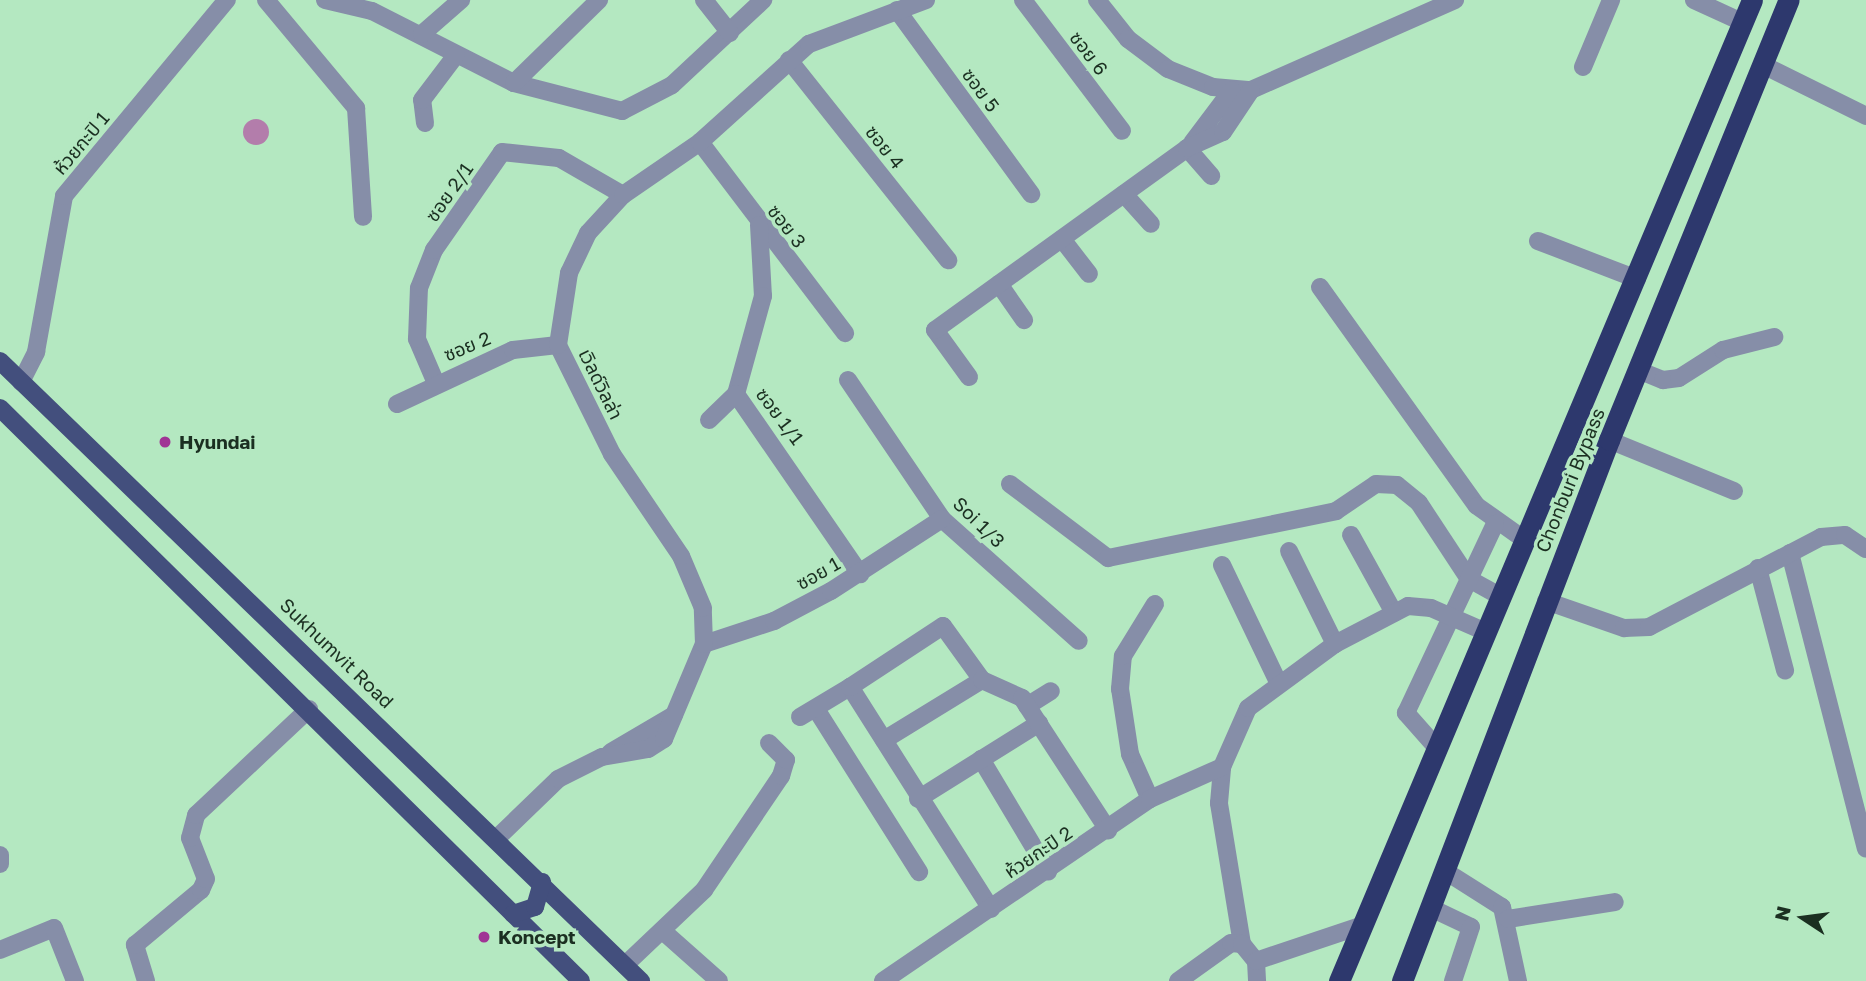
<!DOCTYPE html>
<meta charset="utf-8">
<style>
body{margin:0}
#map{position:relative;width:1866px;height:981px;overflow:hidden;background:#b4e8c1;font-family:"Golos Text","Noto Sans Thai",sans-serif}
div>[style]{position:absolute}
.water>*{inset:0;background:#b37dab}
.round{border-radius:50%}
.minor>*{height:18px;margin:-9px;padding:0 9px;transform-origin:9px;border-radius:9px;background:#868ea8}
.major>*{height:18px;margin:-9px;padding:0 9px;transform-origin:9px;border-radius:9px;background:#434f7d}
.highway>*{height:21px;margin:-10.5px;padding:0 10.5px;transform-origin:10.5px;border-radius:10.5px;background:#2d386d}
.dots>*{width:19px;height:19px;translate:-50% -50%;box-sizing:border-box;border:4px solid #b4e8c1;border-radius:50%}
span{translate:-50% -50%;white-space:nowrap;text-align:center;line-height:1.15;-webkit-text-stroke:7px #b4e8c1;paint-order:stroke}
.street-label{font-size:19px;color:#1b2f21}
.poi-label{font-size:19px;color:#1b2f21;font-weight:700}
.left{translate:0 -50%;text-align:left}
.north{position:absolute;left:1768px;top:883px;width:70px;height:70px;-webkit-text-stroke:5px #b4e8c1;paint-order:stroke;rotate:283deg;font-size:19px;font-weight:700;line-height:28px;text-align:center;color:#1b2f21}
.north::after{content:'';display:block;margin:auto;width:24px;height:32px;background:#1b2f21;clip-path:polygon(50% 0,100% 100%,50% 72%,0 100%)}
</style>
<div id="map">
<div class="water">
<div class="round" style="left:243px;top:119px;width:26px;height:26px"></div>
</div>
<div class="minor">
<div style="left:266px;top:0;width:141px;rotate:50.2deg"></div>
<div style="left:356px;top:108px;width:109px;rotate:86.3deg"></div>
<div style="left:325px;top:0;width:48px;rotate:13.2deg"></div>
<div style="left:372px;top:11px;width:159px;rotate:26.9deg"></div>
<div style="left:514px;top:83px;width:112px;rotate:14.5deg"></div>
<div style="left:622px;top:111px;width:56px;rotate:-27.5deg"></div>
<div style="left:672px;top:85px;width:125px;rotate:-43deg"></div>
<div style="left:704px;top:0;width:42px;rotate:51.8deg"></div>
<div style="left:1023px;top:0;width:164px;rotate:52.9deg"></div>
<div style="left:1097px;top:0;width:50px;rotate:51.5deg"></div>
<div style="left:1128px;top:39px;width:50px;rotate:36.9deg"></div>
<div style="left:1168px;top:69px;width:48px;rotate:21.8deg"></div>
<div style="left:1213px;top:87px;width:38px;rotate:5deg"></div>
<div style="left:1251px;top:90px;width:223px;rotate:-23.8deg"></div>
<div style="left:1694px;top:0;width:53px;rotate:24.6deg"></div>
<div style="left:897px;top:10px;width:228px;rotate:53.9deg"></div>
<div style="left:422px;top:34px;width:52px;rotate:-41.1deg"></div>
<div style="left:789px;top:60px;width:256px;rotate:51.5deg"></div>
<div style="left:1763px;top:65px;width:115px;rotate:26.3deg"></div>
<div style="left:1583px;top:67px;width:73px;rotate:-67.3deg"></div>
<div style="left:514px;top:83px;width:119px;rotate:-44.3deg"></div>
<div style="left:425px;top:123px;width:23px;rotate:-97deg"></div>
<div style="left:422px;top:100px;width:56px;rotate:-52.9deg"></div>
<div style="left:700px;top:142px;width:240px;rotate:52.8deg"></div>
<div style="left:1192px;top:143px;width:66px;rotate:-53deg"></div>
<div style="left:1187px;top:148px;width:37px;rotate:49deg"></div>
<div style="left:1124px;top:194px;width:40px;rotate:48deg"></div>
<div style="left:759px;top:225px;width:71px;rotate:86.8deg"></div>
<div style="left:763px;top:296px;width:102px;rotate:105.4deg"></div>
<div style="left:736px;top:394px;width:219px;rotate:55.4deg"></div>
<div style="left:1062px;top:239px;width:44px;rotate:52.4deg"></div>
<div style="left:1538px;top:241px;width:106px;rotate:21deg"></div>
<div style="left:999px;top:284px;width:44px;rotate:55.2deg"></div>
<div style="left:1320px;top:287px;width:269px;rotate:54.4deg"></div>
<div style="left:1477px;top:506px;width:59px;rotate:35.3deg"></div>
<div style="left:1638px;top:370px;width:27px;rotate:22deg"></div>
<div style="left:1663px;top:380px;width:16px;rotate:-7deg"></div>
<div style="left:1679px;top:378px;width:52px;rotate:-32.5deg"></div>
<div style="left:1723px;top:350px;width:53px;rotate:-14.3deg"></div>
<div style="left:969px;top:377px;width:58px;rotate:-125.9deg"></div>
<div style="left:935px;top:330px;width:311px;rotate:-35.8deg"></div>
<div style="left:1187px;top:148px;width:39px;rotate:-24deg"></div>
<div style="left:1223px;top:132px;width:50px;rotate:-56.3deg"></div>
<div style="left:848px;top:380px;width:168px;rotate:55.9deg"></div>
<div style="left:942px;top:519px;width:183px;rotate:41.7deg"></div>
<div style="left:435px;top:381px;width:46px;rotate:-113.2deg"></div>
<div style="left:417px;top:339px;width:51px;rotate:-87.8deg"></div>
<div style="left:419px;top:288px;width:41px;rotate:-68.5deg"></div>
<div style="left:434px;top:250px;width:119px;rotate:-55.2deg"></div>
<div style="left:502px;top:152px;width:57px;rotate:6deg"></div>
<div style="left:559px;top:158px;width:74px;rotate:30deg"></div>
<div style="left:21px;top:382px;width:34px;rotate:-63deg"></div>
<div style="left:36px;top:352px;width:158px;rotate:-79.8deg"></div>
<div style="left:64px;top:196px;width:255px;rotate:-50.3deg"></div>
<div style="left:397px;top:404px;width:128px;rotate:-25deg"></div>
<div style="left:513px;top:350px;width:45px;rotate:-6.3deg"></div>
<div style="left:709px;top:420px;width:37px;rotate:-44deg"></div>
<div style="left:1609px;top:440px;width:135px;rotate:22.2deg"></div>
<div style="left:1010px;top:484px;width:123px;rotate:37.1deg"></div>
<div style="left:1108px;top:558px;width:233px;rotate:-11.6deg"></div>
<div style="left:1336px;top:511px;width:48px;rotate:-34deg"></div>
<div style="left:1376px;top:484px;width:21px;rotate:3deg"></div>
<div style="left:1397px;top:485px;width:28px;rotate:39deg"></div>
<div style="left:1419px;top:503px;width:91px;rotate:56.7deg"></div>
<div style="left:1469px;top:579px;width:37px;rotate:29deg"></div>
<div style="left:1351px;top:535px;width:89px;rotate:61.1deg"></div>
<div style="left:1289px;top:551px;width:104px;rotate:63.7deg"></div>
<div style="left:1790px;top:553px;width:305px;rotate:75.6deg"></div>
<div style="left:1222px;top:565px;width:132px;rotate:64.4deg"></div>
<div style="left:1758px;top:568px;width:106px;rotate:75.2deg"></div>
<div style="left:1546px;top:601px;width:83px;rotate:19.1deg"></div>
<div style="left:1624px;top:628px;width:25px;rotate:-2deg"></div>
<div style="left:1649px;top:627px;width:194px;rotate:-27.6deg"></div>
<div style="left:1821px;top:537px;width:24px;rotate:-5deg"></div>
<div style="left:1845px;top:535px;width:25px;rotate:34deg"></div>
<div style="left:704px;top:644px;width:74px;rotate:-18.2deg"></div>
<div style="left:774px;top:621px;width:64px;rotate:-27.8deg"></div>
<div style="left:831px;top:591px;width:132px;rotate:-33deg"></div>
<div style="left:1027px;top:706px;width:28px;rotate:-32deg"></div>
<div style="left:816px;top:709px;width:193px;rotate:57.7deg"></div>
<div style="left:800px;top:717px;width:58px;rotate:-31deg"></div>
<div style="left:884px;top:740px;width:115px;rotate:-31.5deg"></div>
<div style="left:1437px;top:748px;width:47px;rotate:-131.5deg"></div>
<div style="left:1406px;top:713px;width:209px;rotate:-64.8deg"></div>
<div style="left:611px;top:752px;width:73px;rotate:-30.4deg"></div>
<div style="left:981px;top:759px;width:131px;rotate:59.1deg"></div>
<div style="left:918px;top:799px;width:143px;rotate:-32.1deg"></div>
<div style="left:1150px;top:799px;width:49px;rotate:-114deg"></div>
<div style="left:1130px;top:754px;width:66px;rotate:-98.7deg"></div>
<div style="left:1120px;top:689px;width:33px;rotate:-85deg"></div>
<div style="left:1123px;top:656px;width:61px;rotate:-58.4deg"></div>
<div style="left:497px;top:838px;width:85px;rotate:-44deg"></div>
<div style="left:558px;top:779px;width:49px;rotate:-26.6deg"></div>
<div style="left:602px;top:757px;width:47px;rotate:-9.9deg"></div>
<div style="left:648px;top:749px;width:19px;rotate:-32deg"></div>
<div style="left:664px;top:739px;width:103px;rotate:-67.2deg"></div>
<div style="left:704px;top:644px;width:36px;rotate:-92deg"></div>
<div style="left:703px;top:608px;width:56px;rotate:-112.9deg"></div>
<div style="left:681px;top:556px;width:123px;rotate:-124.1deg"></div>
<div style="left:612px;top:454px;width:122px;rotate:-116.4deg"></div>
<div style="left:558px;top:345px;width:73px;rotate:-81.3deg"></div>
<div style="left:569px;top:273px;width:44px;rotate:-64.6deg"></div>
<div style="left:588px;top:233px;width:52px;rotate:-47.4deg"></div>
<div style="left:623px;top:195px;width:93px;rotate:-34.5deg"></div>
<div style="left:700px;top:142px;width:147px;rotate:-42deg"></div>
<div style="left:809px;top:44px;width:125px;rotate:-20.6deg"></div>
<div style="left:0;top:855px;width:9px;rotate:90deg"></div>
<div style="left:1445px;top:871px;width:67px;rotate:32.3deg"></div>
<div style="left:1502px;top:907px;width:76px;rotate:77.8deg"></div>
<div style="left:1431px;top:908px;width:44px;rotate:25.4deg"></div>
<div style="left:1471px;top:927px;width:57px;rotate:108.4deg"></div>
<div style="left:991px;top:909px;width:263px;rotate:-122.4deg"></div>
<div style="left:850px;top:687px;width:111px;rotate:-33.3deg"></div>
<div style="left:943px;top:626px;width:67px;rotate:54.2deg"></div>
<div style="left:982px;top:680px;width:44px;rotate:24.2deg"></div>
<div style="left:1022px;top:698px;width:158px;rotate:56.9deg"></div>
<div style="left:1508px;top:919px;width:108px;rotate:-9deg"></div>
<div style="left:665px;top:933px;width:72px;rotate:41.6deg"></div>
<div style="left:1242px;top:944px;width:143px;rotate:-99.3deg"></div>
<div style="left:1219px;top:803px;width:36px;rotate:-85deg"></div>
<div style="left:1222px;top:767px;width:64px;rotate:-66.2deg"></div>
<div style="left:1248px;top:708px;width:108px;rotate:-36.3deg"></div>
<div style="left:1335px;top:644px;width:82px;rotate:-27.5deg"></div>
<div style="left:1408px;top:606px;width:23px;rotate:5deg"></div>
<div style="left:1431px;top:608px;width:60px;rotate:23.6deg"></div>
<div style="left:0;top:950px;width:58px;rotate:-22.2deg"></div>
<div style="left:54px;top:928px;width:57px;rotate:68.4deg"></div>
<div style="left:1256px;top:961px;width:20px;rotate:87deg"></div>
<div style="left:625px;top:965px;width:109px;rotate:-43.5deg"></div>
<div style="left:704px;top:890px;width:138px;rotate:-56deg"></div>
<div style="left:781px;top:776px;width:17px;rotate:-73deg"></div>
<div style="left:786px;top:760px;width:24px;rotate:-135deg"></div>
<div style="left:146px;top:981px;width:38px;rotate:-107deg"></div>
<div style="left:135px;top:945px;width:86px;rotate:-39.8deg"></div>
<div style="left:201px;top:890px;width:12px;rotate:-66deg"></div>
<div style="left:206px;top:879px;width:44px;rotate:-111.3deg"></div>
<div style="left:190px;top:838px;width:24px;rotate:-75deg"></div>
<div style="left:196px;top:815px;width:155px;rotate:-43.2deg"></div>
<div style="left:883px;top:981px;width:323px;rotate:-34.3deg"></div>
<div style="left:1150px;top:799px;width:79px;rotate:-24deg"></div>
<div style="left:1178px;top:981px;width:65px;rotate:-35.6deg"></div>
<div style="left:1231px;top:943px;width:11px;rotate:5deg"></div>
<div style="left:1242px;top:944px;width:22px;rotate:51deg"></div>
<div style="left:1256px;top:961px;width:110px;rotate:-18.6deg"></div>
</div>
<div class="major">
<div style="left:0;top:361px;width:892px;rotate:44.05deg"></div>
<div style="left:0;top:408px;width:816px;rotate:44.6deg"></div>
<div style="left:513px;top:914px;width:23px;rotate:-18deg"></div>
<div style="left:535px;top:907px;width:26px;rotate:-74deg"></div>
</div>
<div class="highway">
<div style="left:1339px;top:981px;width:1064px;rotate:-67.17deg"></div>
<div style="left:1402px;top:981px;width:579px;rotate:-69.06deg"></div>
<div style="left:1609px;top:440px;width:475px;rotate:-67.8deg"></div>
</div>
<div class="dots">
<div style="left:165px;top:442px;background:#a03495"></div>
<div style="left:484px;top:937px;background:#a03495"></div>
</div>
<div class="street-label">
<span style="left:1089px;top:53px;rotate:53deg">ซอย 6</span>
<span style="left:981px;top:90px;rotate:54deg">ซอย 5</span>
<span style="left:81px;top:143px;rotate:-50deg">ห้วยกะปิ 1</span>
<span style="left:885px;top:147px;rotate:52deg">ซอย 4</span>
<span style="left:449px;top:192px;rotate:-55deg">ซอย 2/1</span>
<span style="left:787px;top:226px;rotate:52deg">ซอย 3</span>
<span style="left:467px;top:346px;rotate:-22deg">ซอย 2</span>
<span style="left:601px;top:384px;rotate:64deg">เวิลด์วิลล่า</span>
<span style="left:780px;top:416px;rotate:53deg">ซอย 1/1</span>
<span style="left:1570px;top:480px;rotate:-68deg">Chonburi Bypass</span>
<span style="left:979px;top:522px;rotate:44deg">Soi 1/3</span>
<span style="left:818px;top:573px;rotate:-29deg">ซอย 1</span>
<span style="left:337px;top:653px;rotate:44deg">Sukhumvit Road</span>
<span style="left:1038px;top:852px;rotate:-34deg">ห้วยกะปิ 2</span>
</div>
<div class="poi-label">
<span class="left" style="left:179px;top:442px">Hyundai</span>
<span class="left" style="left:498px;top:937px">Koncept</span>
</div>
<div class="north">N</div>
</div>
